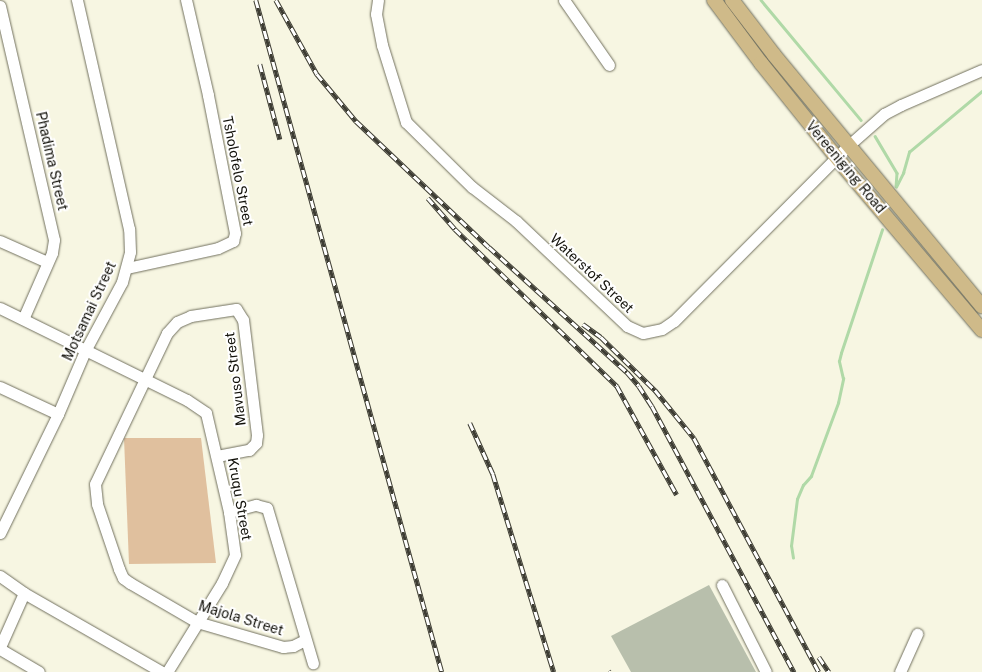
<!DOCTYPE html>
<style>
body{margin:0}
#map{position:relative;width:982px;height:672px;overflow:hidden;background:#f7f6e2;font-family:"Public Sans",sans-serif}
div>[style]{position:absolute}
.green>*{inset:0;background:#e0c09e}
.stream>*{height:2.5px;margin:-1.25px;padding:0 1.25px;transform-origin:1.25px;border-radius:1.25px;background:#b0d9a7}
.building>*{inset:0;background:#b8bfac}
.roads{filter:drop-shadow(0 0 1px #71705e) drop-shadow(0 0 1px #71705e)}
.minor>*{height:11px;margin:-5.5px;padding:0 5.5px;transform-origin:5.5px;border-radius:5.5px;background:#fff}
.major>*{height:14px;margin:-7px;padding:0 7px;transform-origin:7px;border-radius:7px;background:#cfba89}
.rail>*{height:4.5px;margin-top:-2.25px;transform-origin:0;background:repeating-linear-gradient(90deg,#fff 0 8px,#3d3c33 0 16px);box-sizing:border-box;border-block:1px solid #3d3c33}
span{translate:-50% -50%;white-space:nowrap;text-align:center;line-height:1.15;-webkit-text-stroke:4px #fff;paint-order:stroke}
.street-label{font-size:14px;color:#13120b}
</style>
<div id="map">
<div class="green">
<div style="clip-path:polygon(124px 438px,201px 438px,216px 563px,129px 564px)"></div>
</div>
<div class="stream">
<div style="left:761px;top:0;width:156px;rotate:50.2deg"></div>
<div style="left:875px;top:136px;width:43px;rotate:59.3deg"></div>
<div style="left:897px;top:173px;width:13px;rotate:94deg"></div>
<div style="left:896px;top:187px;width:16px;rotate:-63deg"></div>
<div style="left:903px;top:173px;width:22px;rotate:-74deg"></div>
<div style="left:909px;top:152px;width:95px;rotate:-39.9deg"></div>
<div style="left:793px;top:558px;width:12px;rotate:-99deg"></div>
<div style="left:791px;top:546px;width:47px;rotate:-82.7deg"></div>
<div style="left:797px;top:499px;width:15px;rotate:-67deg"></div>
<div style="left:803px;top:485px;width:12px;rotate:-48deg"></div>
<div style="left:811px;top:476px;width:78px;rotate:-69.7deg"></div>
<div style="left:838px;top:403px;width:25px;rotate:-78deg"></div>
<div style="left:843px;top:379px;width:18px;rotate:-103deg"></div>
<div style="left:839px;top:361px;width:8px;rotate:-76deg"></div>
<div style="left:841px;top:353px;width:130px;rotate:-71.6deg"></div>
</div>
<div class="building">
<div style="clip-path:polygon(709px 585px,756px 672px,631px 672px,611px 636px)"></div>
</div>
<div class="roads">
<div class="minor">
<div style="left:378px;top:0;width:14px;rotate:98deg"></div>
<div style="left:376px;top:14px;width:32px;rotate:79deg"></div>
<div style="left:382px;top:45px;width:81px;rotate:72.7deg"></div>
<div style="left:406px;top:122px;width:93px;rotate:44.6deg"></div>
<div style="left:472px;top:187px;width:56px;rotate:37.7deg"></div>
<div style="left:516px;top:221px;width:153px;rotate:43.4deg"></div>
<div style="left:627px;top:326px;width:17px;rotate:24deg"></div>
<div style="left:643px;top:333px;width:19px;rotate:-12deg"></div>
<div style="left:662px;top:329px;width:14px;rotate:-34deg"></div>
<div style="left:674px;top:321px;width:248px;rotate:-45.2deg"></div>
<div style="left:849px;top:145px;width:47px;rotate:-41.5deg"></div>
<div style="left:884px;top:114px;width:19px;rotate:-28deg"></div>
<div style="left:901px;top:105px;width:88px;rotate:-23.4deg"></div>
<div style="left:564px;top:0;width:79px;rotate:55.3deg"></div>
<div style="left:0;top:6px;width:240px;rotate:77deg"></div>
<div style="left:54px;top:240px;width:13px;rotate:99deg"></div>
<div style="left:52px;top:253px;width:72px;rotate:113.7deg"></div>
<div style="left:0;top:241px;width:51px;rotate:24.1deg"></div>
<div style="left:127px;top:268px;width:93px;rotate:-12.4deg"></div>
<div style="left:218px;top:248px;width:17px;rotate:-25deg"></div>
<div style="left:233px;top:241px;width:8px;rotate:-76deg"></div>
<div style="left:235px;top:233px;width:141px;rotate:-101.1deg"></div>
<div style="left:208px;top:95px;width:98px;rotate:-103deg"></div>
<div style="left:0;top:308px;width:208px;rotate:26.2deg"></div>
<div style="left:187px;top:400px;width:23px;rotate:34deg"></div>
<div style="left:206px;top:413px;width:102px;rotate:76.9deg"></div>
<div style="left:229px;top:512px;width:43px;rotate:82.1deg"></div>
<div style="left:235px;top:555px;width:31px;rotate:115deg"></div>
<div style="left:222px;top:583px;width:105px;rotate:121.7deg"></div>
<div style="left:0;top:387px;width:64px;rotate:25deg"></div>
<div style="left:217px;top:456px;width:33px;rotate:-11deg"></div>
<div style="left:249px;top:450px;width:10px;rotate:-45deg"></div>
<div style="left:256px;top:443px;width:8px;rotate:-83deg"></div>
<div style="left:257px;top:435px;width:116px;rotate:-96.9deg"></div>
<div style="left:243px;top:320px;width:13px;rotate:-122deg"></div>
<div style="left:236px;top:309px;width:46px;rotate:171.2deg"></div>
<div style="left:191px;top:316px;width:15px;rotate:157deg"></div>
<div style="left:177px;top:322px;width:15px;rotate:132deg"></div>
<div style="left:167px;top:333px;width:167px;rotate:115.5deg"></div>
<div style="left:95px;top:484px;width:20px;rotate:84deg"></div>
<div style="left:97px;top:504px;width:69px;rotate:71.3deg"></div>
<div style="left:119px;top:569px;width:10px;rotate:66deg"></div>
<div style="left:123px;top:578px;width:9px;rotate:36deg"></div>
<div style="left:130px;top:583px;width:78px;rotate:30.2deg"></div>
<div style="left:197px;top:622px;width:90px;rotate:16.2deg"></div>
<div style="left:283px;top:647px;width:10px;rotate:-6deg"></div>
<div style="left:293px;top:646px;width:13px;rotate:-27deg"></div>
<div style="left:229px;top:512px;width:28px;rotate:-15deg"></div>
<div style="left:256px;top:505px;width:11px;rotate:15deg"></div>
<div style="left:267px;top:508px;width:162px;rotate:73.5deg"></div>
<div style="left:0;top:533px;width:132px;rotate:-64deg"></div>
<div style="left:58px;top:414px;width:69px;rotate:-66.8deg"></div>
<div style="left:85px;top:351px;width:78px;rotate:-61.8deg"></div>
<div style="left:122px;top:282px;width:31px;rotate:-75deg"></div>
<div style="left:130px;top:252px;width:23px;rotate:-92deg"></div>
<div style="left:129px;top:229px;width:235px;rotate:-102.8deg"></div>
<div style="left:0;top:576px;width:29px;rotate:35deg"></div>
<div style="left:24px;top:593px;width:159px;rotate:29.8deg"></div>
<div style="left:722px;top:585px;width:97px;rotate:63.2deg"></div>
<div style="left:0;top:647px;width:59px;rotate:-66deg"></div>
<div style="left:0;top:649px;width:45px;rotate:30.5deg"></div>
<div style="left:900px;top:672px;width:42px;rotate:-65.9deg"></div>
</div>
<div class="major">
<div style="left:714px;top:0;width:79px;rotate:53.3deg"></div>
<div style="left:761px;top:63px;width:134px;rotate:51.3deg"></div>
<div style="left:845px;top:168px;width:212px;rotate:49.8deg"></div>
<div style="left:732px;top:0;width:69px;rotate:52.6deg"></div>
<div style="left:774px;top:55px;width:326px;rotate:50.4deg"></div>
</div>
</div>
<div class="rail">
<div style="left:256px;top:0;width:697px;rotate:74.53deg"></div>
<div style="left:276px;top:0;width:85px;rotate:61deg"></div>
<div style="left:317px;top:74px;width:61px;rotate:50.3deg"></div>
<div style="left:356px;top:121px;width:183px;rotate:43.5deg"></div>
<div style="left:489px;top:247px;width:186px;rotate:42.2deg"></div>
<div style="left:627px;top:372px;width:18px;rotate:49deg"></div>
<div style="left:639px;top:386px;width:24px;rotate:57deg"></div>
<div style="left:652px;top:406px;width:302px;rotate:61.9deg"></div>
<div style="left:260px;top:64px;width:78px;rotate:75.1deg"></div>
<div style="left:428px;top:198px;width:41px;rotate:48.9deg"></div>
<div style="left:455px;top:229px;width:226px;rotate:44.1deg"></div>
<div style="left:617px;top:386px;width:124px;rotate:61.2deg"></div>
<div style="left:583px;top:324px;width:22px;rotate:36deg"></div>
<div style="left:601px;top:337px;width:76px;rotate:44.5deg"></div>
<div style="left:655px;top:390px;width:62px;rotate:50.9deg"></div>
<div style="left:694px;top:438px;width:265px;rotate:61.9deg"></div>
<div style="left:470px;top:423px;width:56px;rotate:65.7deg"></div>
<div style="left:493px;top:474px;width:207px;rotate:72.9deg"></div>
<div style="left:819px;top:657px;width:18px;rotate:56deg"></div>
<div style="left:609px;top:671px;width:1px;rotate:45deg"></div>
</div>
<div class="street-label">
<span style="left:52px;top:161px;rotate:77deg">Phadima Street</span>
<span style="left:846px;top:167px;rotate:50deg">Vereeniging Road</span>
<span style="left:238px;top:171px;rotate:79deg">Tsholofelo Street</span>
<span style="left:592px;top:273px;rotate:43deg">Waterstof Street</span>
<span style="left:89px;top:311px;rotate:-65deg">Motsamai Street</span>
<span style="left:235px;top:379px;rotate:-97deg">Mavuso Street</span>
<span style="left:240px;top:499px;rotate:80deg">Kruqu Street</span>
<span style="left:241px;top:618px;rotate:17deg">Majola Street</span>
</div>
</div>
